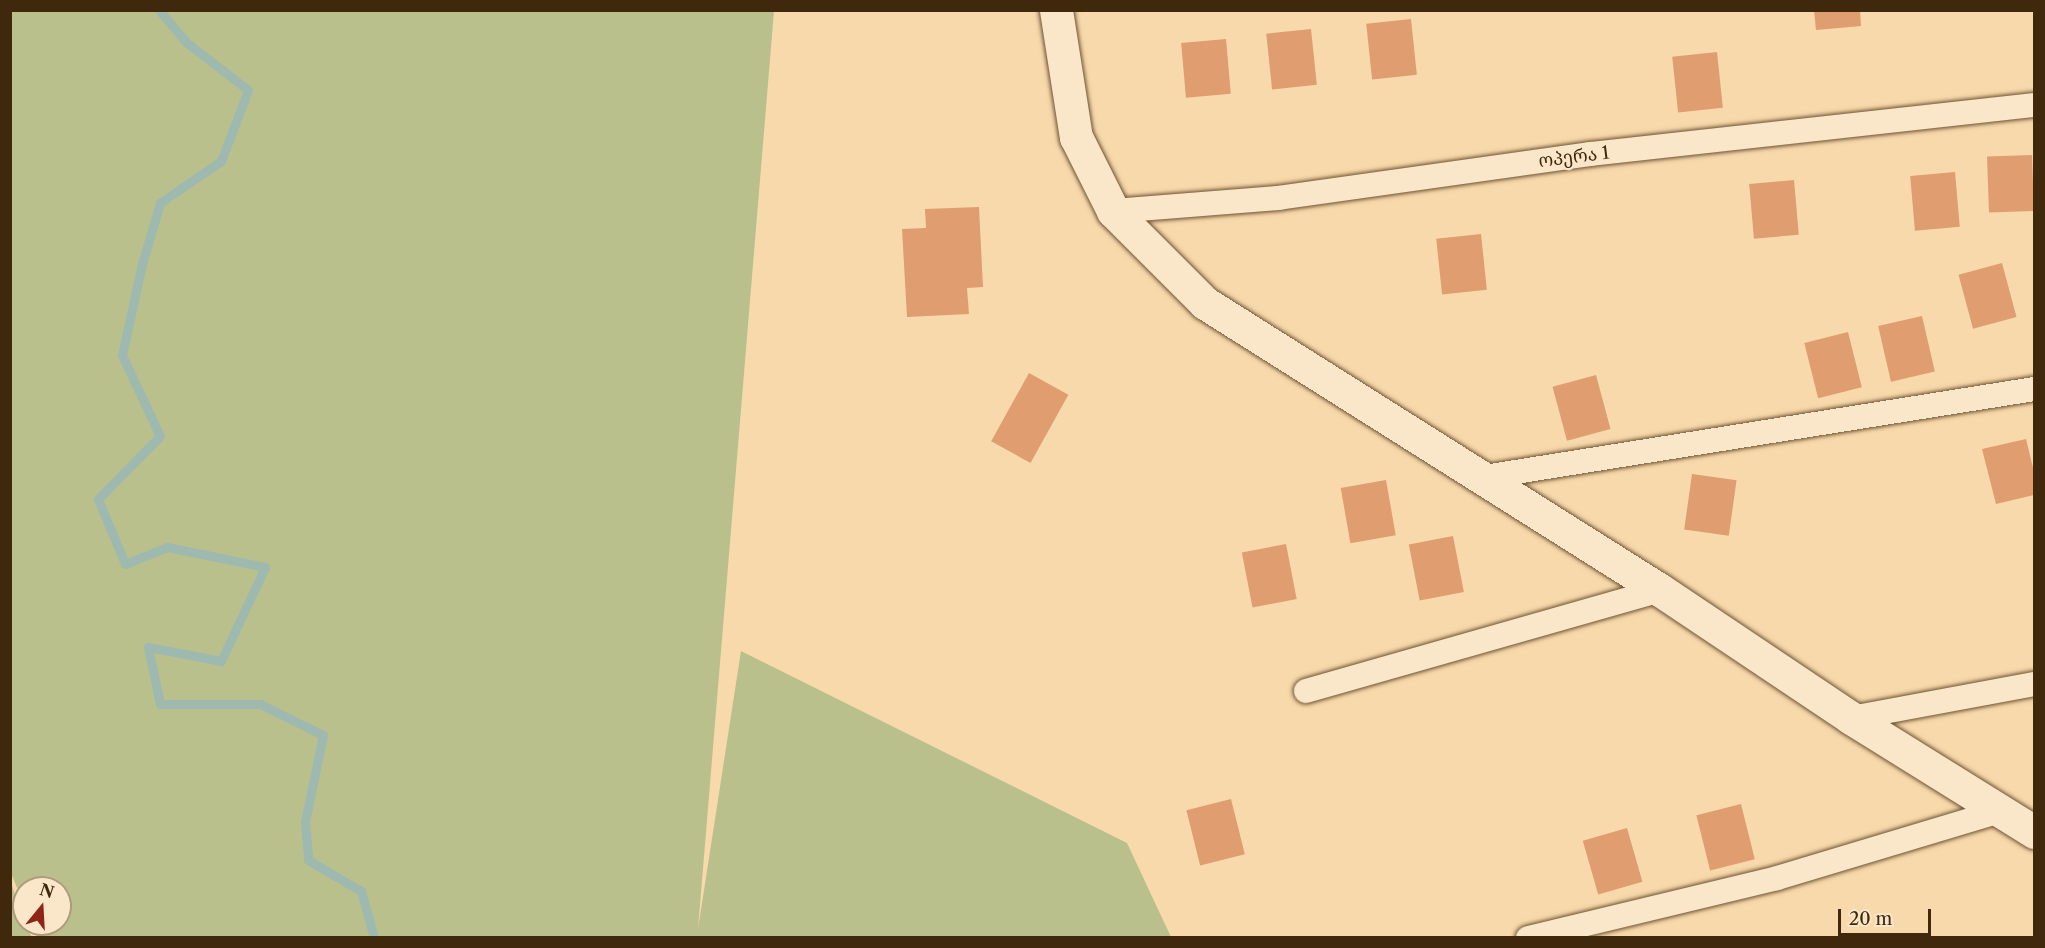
<!DOCTYPE html>
<meta charset="utf-8">
<style>
body{margin:0}
#map{position:relative;width:2045px;height:948px;overflow:hidden;background:#f8d9ab;font-family:"Libre Caslon Text","Noto Serif Georgian",serif}
div>[style]{position:absolute}
.green>*{inset:0;background:#bac08c}
.stream>*{height:9px;margin:-4.5px;padding:0 4.5px;transform-origin:4.5px;border-radius:4.5px;background:#9eb9af}
.building>*{inset:0;background:#e09d6f;transform-origin:0 0}
.roads{filter:drop-shadow(0 0 2px #6e5434) drop-shadow(0 0 2px #6e5434)}
.street>*{height:24px;margin:-12px;padding:0 12px;transform-origin:12px;border-radius:12px;background:#fae6c8}
.secondary>*{height:33px;margin:-16.5px;padding:0 16.5px;transform-origin:16.5px;border-radius:16.5px;background:#fae6c8}
span{translate:-50% -50%;white-space:nowrap;text-align:center;line-height:1.15;-webkit-text-stroke:4.5px #fae6c8;paint-order:stroke}
.street-label{font-size:18px;color:#40280d}
.frame{position:absolute;inset:0;border:12px solid #40280d;pointer-events:none}
.north{position:absolute;left:12px;top:876px;width:60px;height:60px;box-sizing:border-box;background:#fae6c8;border:2px solid #b09a7d;border-radius:50%;rotate:18deg;font-size:16px;font-weight:700;line-height:24px;text-align:center;color:#40280d}
.north::after{content:'';display:block;margin:auto;width:21px;height:27px;background:#8f2418;clip-path:polygon(50% 0,100% 100%,50% 72%,0 100%)}
.scale{position:absolute;left:1838px;top:909px;width:93px;height:27px;box-sizing:border-box;border:3px solid #40280d;border-top:0;padding-left:8px;font-size:18px;line-height:21px;white-space:nowrap;color:#40280d;-webkit-text-stroke:4px #fae6c8;paint-order:stroke}
</style>
<div id="map">
<div class="green">
<div style="clip-path:polygon(11px 10px,774px 11px,698px 929px,741px 651px,1127px 843px,1171px 937px,37px 937px,32px 924px,60px 924px,60px 888px,24px 888px,24px 904px,10px 871px)"></div>
<div style="clip-path:polygon(11px 882px,24px 924px,32px 937px,11px 937px)"></div>
</div>
<div class="stream">
<div style="left:159px;top:10px;width:42px;rotate:49.8deg"></div>
<div style="left:186px;top:42px;width:78px;rotate:37.7deg"></div>
<div style="left:248px;top:90px;width:76px;rotate:110.8deg"></div>
<div style="left:221px;top:161px;width:74px;rotate:145.5deg"></div>
<div style="left:160px;top:203px;width:64px;rotate:106.4deg"></div>
<div style="left:142px;top:264px;width:93px;rotate:102.4deg"></div>
<div style="left:122px;top:355px;width:89px;rotate:64.9deg"></div>
<div style="left:160px;top:436px;width:88px;rotate:134.5deg"></div>
<div style="left:98px;top:499px;width:70px;rotate:67.4deg"></div>
<div style="left:125px;top:564px;width:45px;rotate:-22deg"></div>
<div style="left:167px;top:547px;width:100px;rotate:11.5deg"></div>
<div style="left:265px;top:567px;width:104px;rotate:115.1deg"></div>
<div style="left:221px;top:661px;width:74px;rotate:-169.1deg"></div>
<div style="left:148px;top:647px;width:58px;rotate:78.1deg"></div>
<div style="left:160px;top:704px;width:100px"></div>
<div style="left:260px;top:704px;width:70px;rotate:26.2deg"></div>
<div style="left:323px;top:735px;width:89px;rotate:101.7deg"></div>
<div style="left:305px;top:822px;width:38px;rotate:85deg"></div>
<div style="left:308px;top:860px;width:61px;rotate:30.3deg"></div>
<div style="left:361px;top:891px;width:49px;rotate:74.5deg"></div>
</div>
<div class="building">
<div style="clip-path:polygon(1814px 10px,1860px 10px,1861px 26px,1816px 30px)"></div>
<div style="left:1411px;top:19px;width:56px;height:45px;rotate:84deg"></div>
<div style="left:1311px;top:29px;width:56px;height:45px;rotate:84deg"></div>
<div style="left:1226px;top:39px;width:55px;height:45px;rotate:85deg"></div>
<div style="left:1717px;top:52px;width:56px;height:45px;rotate:84deg"></div>
<div style="left:2032px;top:155px;width:56px;height:45px;rotate:88deg"></div>
<div style="left:1955px;top:172px;width:55px;height:45px;rotate:85deg"></div>
<div style="left:1794px;top:180px;width:55px;height:45px;rotate:85deg"></div>
<div style="clip-path:polygon(979px 207px,983px 287px,967px 288px,969px 314px,907px 317px,902px 229px,926px 228px,925px 209px)"></div>
<div style="left:1481px;top:234px;width:56px;height:45px;rotate:84deg"></div>
<div style="left:2002px;top:263px;width:56px;height:45px;rotate:75deg"></div>
<div style="left:1922px;top:316px;width:57px;height:45px;rotate:77deg"></div>
<div style="left:1848px;top:332px;width:57px;height:45px;rotate:76deg"></div>
<div style="left:1029px;top:373px;width:45px;height:78px;rotate:29deg"></div>
<div style="left:1596px;top:375px;width:56px;height:45px;rotate:75deg"></div>
<div style="clip-path:polygon(2026px 439px,2034px 472px,2034px 495px,1996px 504px,1982px 449px)"></div>
<div style="left:1692px;top:474px;width:45px;height:56px;rotate:8deg"></div>
<div style="left:1386px;top:480px;width:56px;height:46px;rotate:80deg"></div>
<div style="left:1453px;top:536px;width:57px;height:45px;rotate:79deg"></div>
<div style="left:1286px;top:544px;width:56px;height:45px;rotate:79deg"></div>
<div style="left:1231px;top:799px;width:57px;height:46px;rotate:76deg"></div>
<div style="left:1741px;top:804px;width:57px;height:46px;rotate:76deg"></div>
<div style="left:1627px;top:828px;width:56px;height:46px;rotate:74deg"></div>
</div>
<div class="roads">
<div class="street">
<div style="left:1113px;top:211px;width:166px;rotate:-4.5deg"></div>
<div style="left:1278px;top:198px;width:315px;rotate:-8deg"></div>
<div style="left:1590px;top:154px;width:447px;rotate:-6.3deg"></div>
<div style="left:1478px;top:478px;width:563px;rotate:-9.09deg"></div>
<div style="left:1306px;top:691px;width:368px;rotate:-15.9deg"></div>
<div style="left:1851px;top:718px;width:186px;rotate:-10.5deg"></div>
<div style="left:1528px;top:938px;width:256px;rotate:-13.5deg"></div>
<div style="left:1777px;top:878px;width:233px;rotate:-16.7deg"></div>
</div>
<div class="secondary">
<div style="left:1056px;top:10px;width:129px;rotate:81.1deg"></div>
<div style="left:1076px;top:137px;width:83px;rotate:63.4deg"></div>
<div style="left:1113px;top:211px;width:130px;rotate:45deg"></div>
<div style="left:1205px;top:303px;width:538px;rotate:32.24deg"></div>
<div style="left:1660px;top:590px;width:230px;rotate:33.8deg"></div>
<div style="left:1851px;top:718px;width:216px;rotate:31.9deg"></div>
</div>
</div>
<div class="street-label">
<span style="left:1574px;top:157px;rotate:-7deg">ოპერა 1</span>
</div>
<div class="frame"></div>
<div class="north">N</div>
<div class="scale">20 m</div>
</div>
